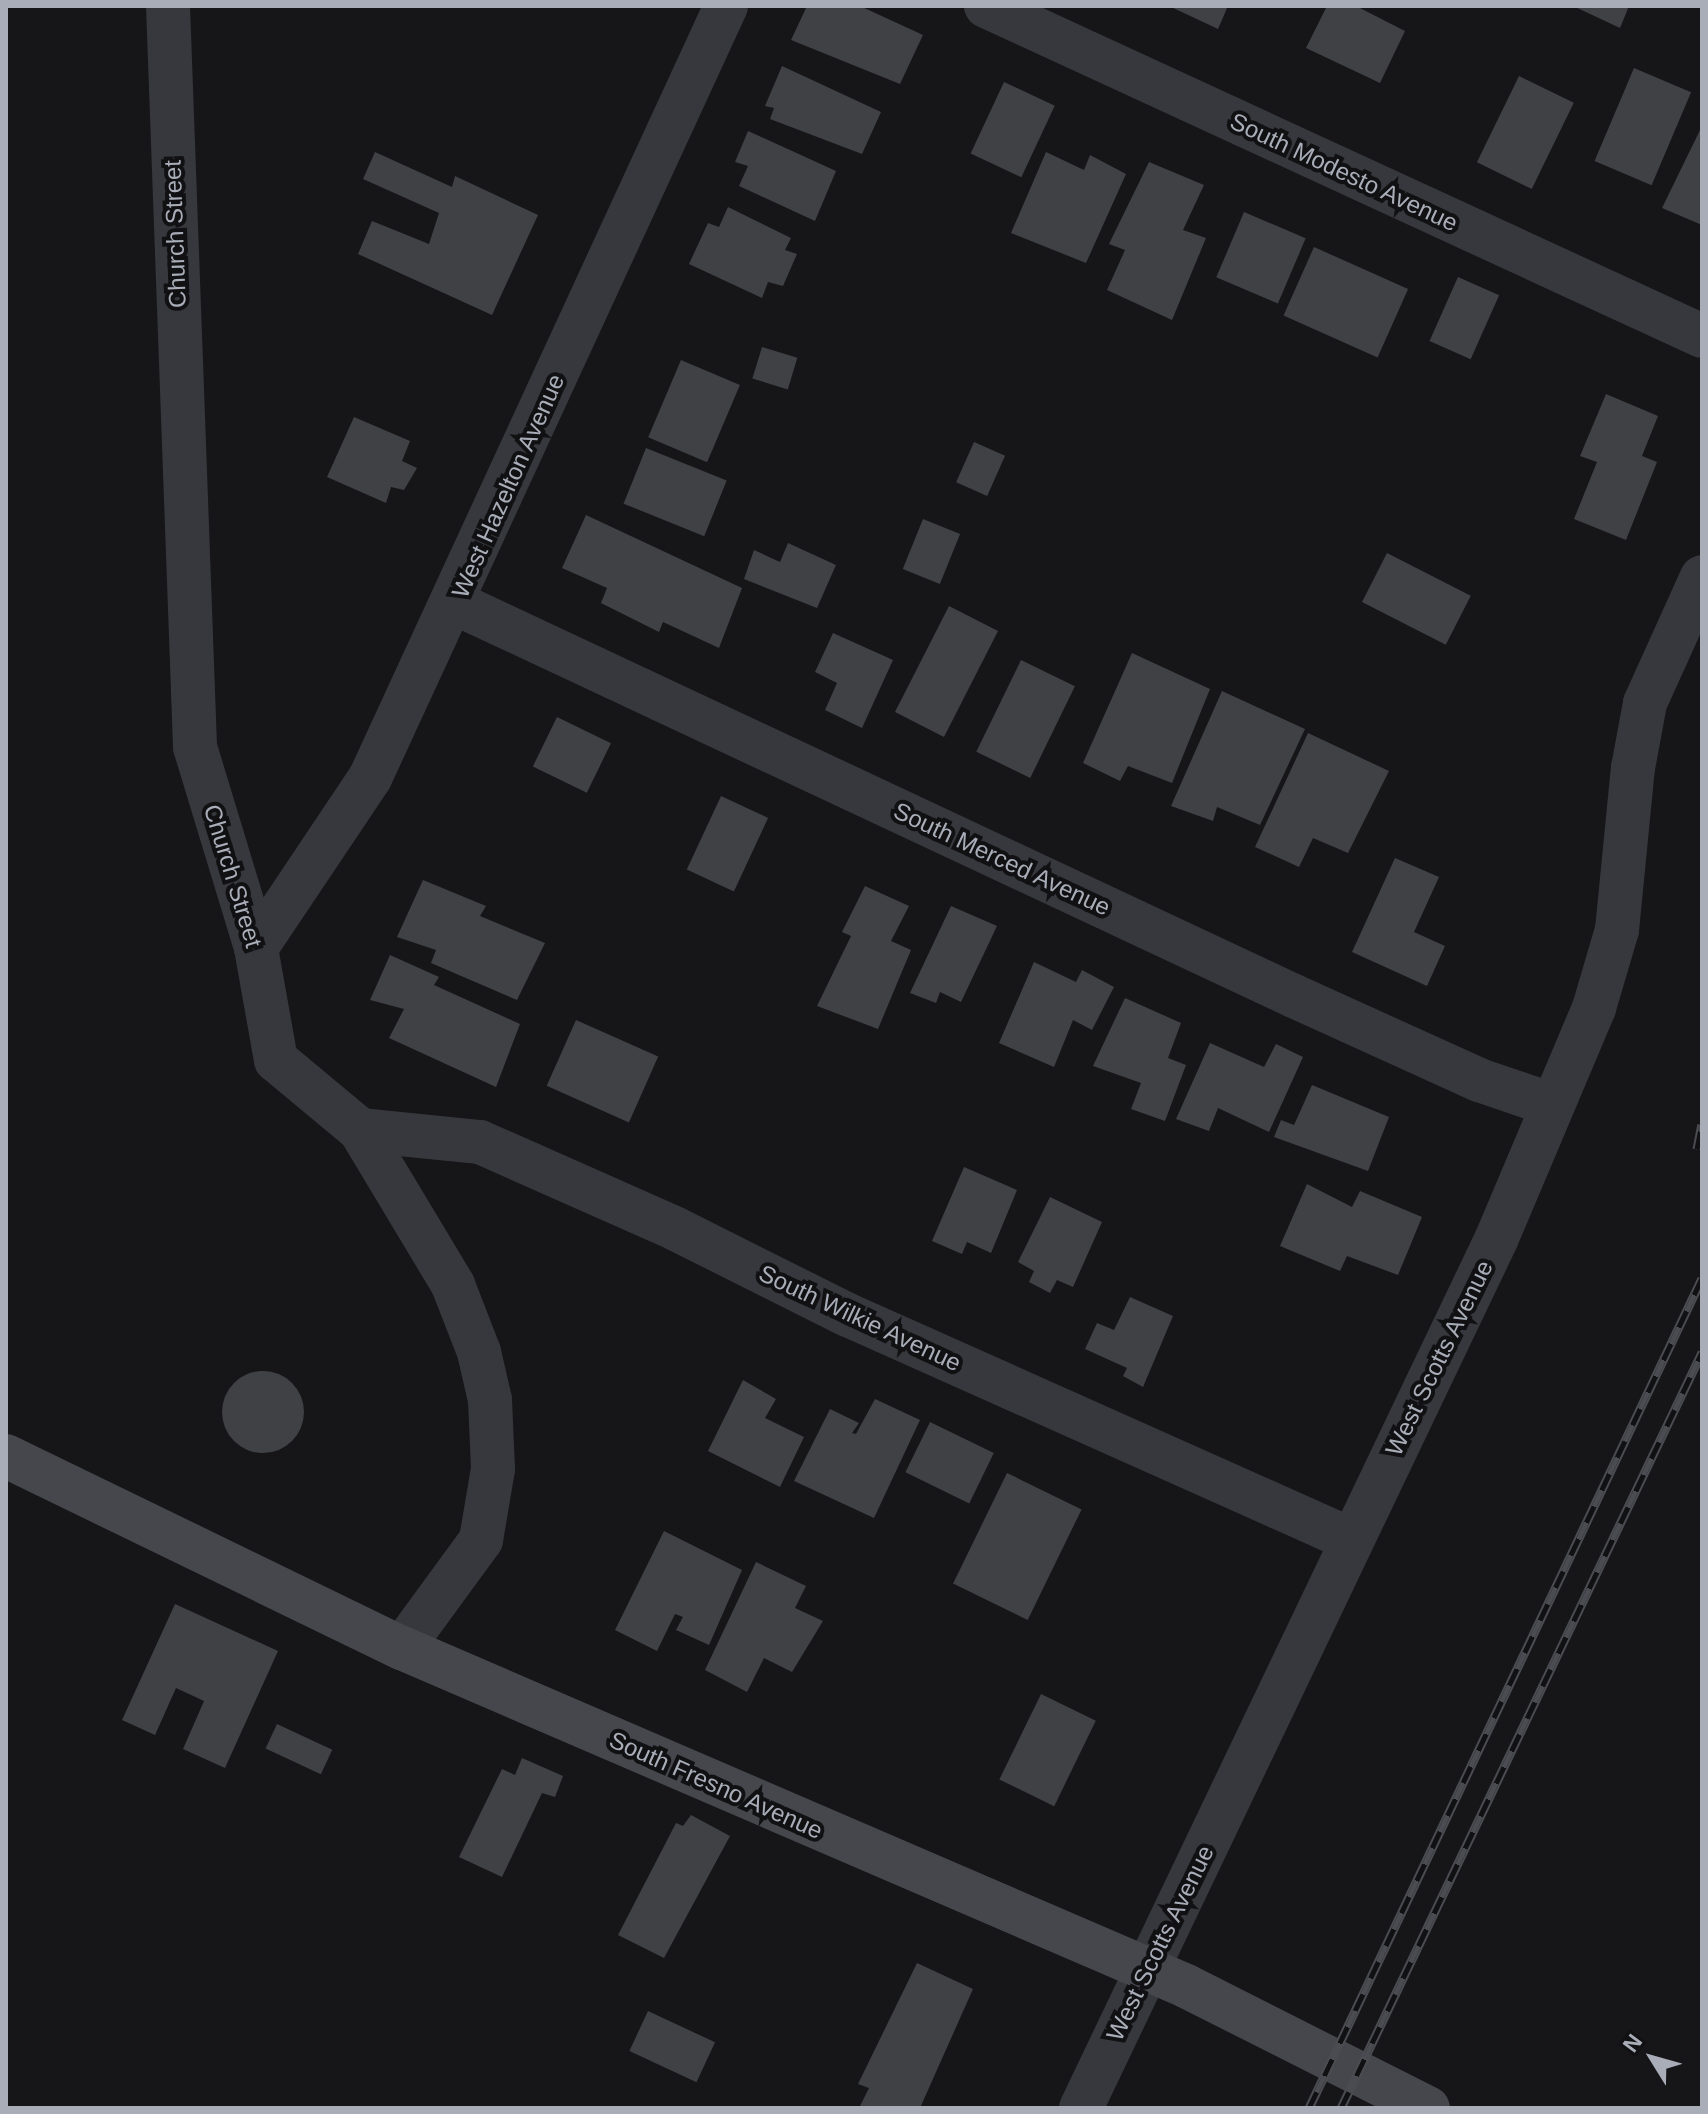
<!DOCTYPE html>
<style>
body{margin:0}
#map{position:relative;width:1708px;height:2114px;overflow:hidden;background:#161618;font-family:Helvetica,sans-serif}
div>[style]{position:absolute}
.building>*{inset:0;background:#404145;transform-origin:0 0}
.round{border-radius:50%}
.street>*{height:44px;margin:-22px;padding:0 22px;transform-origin:22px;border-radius:22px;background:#37383d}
.secondary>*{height:44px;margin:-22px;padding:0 22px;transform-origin:22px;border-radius:22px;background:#45474d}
.rail>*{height:9px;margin-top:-4.5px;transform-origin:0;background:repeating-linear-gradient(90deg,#111113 0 18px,#4a4c52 0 36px);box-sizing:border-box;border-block:2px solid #4a4c52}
span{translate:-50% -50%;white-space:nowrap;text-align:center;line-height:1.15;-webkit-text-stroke:8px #111113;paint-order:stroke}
.street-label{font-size:24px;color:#a8adb8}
.frame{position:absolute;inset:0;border:8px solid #a8adb8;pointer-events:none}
.north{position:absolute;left:1612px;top:2018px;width:80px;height:80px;-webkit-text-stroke:6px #111113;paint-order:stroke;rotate:307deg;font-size:22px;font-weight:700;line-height:32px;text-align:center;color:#a8adb8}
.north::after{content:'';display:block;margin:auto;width:28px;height:36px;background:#a8adb8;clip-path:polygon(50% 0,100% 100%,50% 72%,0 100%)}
</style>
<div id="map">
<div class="building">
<div style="clip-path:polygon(807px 6px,860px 6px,923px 35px,900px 84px,791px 40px)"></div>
<div style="clip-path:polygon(1169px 6px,1228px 6px,1218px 29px)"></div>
<div style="clip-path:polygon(1327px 6px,1356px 6px,1405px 31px,1380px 83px,1306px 48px)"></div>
<div style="clip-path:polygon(1573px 6px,1629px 6px,1620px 28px)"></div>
<div style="clip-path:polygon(782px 66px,881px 112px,862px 154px,770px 119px,774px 108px,765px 106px)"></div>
<div style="left:1634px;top:68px;width:62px;height:101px;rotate:23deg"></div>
<div style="left:1519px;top:76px;width:61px;height:96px;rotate:26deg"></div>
<div style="left:1004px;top:82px;width:56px;height:79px;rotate:25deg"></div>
<div style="clip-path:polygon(1702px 126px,1702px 225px,1662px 208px)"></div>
<div style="clip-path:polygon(748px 131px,836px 171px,815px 221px,739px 186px,748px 166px,735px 162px)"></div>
<div style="clip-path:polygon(375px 152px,452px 187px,455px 176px,538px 215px,492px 315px,358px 254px,372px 221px,429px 244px,439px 213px,363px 179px)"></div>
<div style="clip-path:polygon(1046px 152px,1084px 170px,1090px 155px,1126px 174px,1086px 263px,1011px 233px)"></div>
<div style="clip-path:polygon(1149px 162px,1204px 185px,1183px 230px,1206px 238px,1172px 320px,1107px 290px,1125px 250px,1109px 244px)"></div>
<div style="clip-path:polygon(728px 207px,791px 238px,785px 250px,797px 254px,783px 286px,768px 282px,762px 298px,689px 264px,708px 223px,719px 227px)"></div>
<div style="left:1244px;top:212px;width:67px;height:71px;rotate:23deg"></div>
<div style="left:1314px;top:247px;width:103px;height:75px;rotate:24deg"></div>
<div style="left:1458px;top:277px;width:45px;height:70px;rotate:24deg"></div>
<div style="left:762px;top:347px;width:37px;height:33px;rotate:17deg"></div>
<div style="left:681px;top:360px;width:64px;height:84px;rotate:23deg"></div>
<div style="clip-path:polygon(1606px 394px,1658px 416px,1642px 456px,1657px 462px,1626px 540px,1574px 519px,1597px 462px,1580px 456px)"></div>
<div style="clip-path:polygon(354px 417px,410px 441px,402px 461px,417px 468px,404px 490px,391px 487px,386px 503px,327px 477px)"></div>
<div style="left:974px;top:442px;width:34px;height:44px;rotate:24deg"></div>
<div style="left:646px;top:448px;width:87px;height:60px;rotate:22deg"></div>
<div style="clip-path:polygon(586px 515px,742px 588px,719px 648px,663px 622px,659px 632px,601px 603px,607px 588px,562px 568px)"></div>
<div style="left:923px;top:519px;width:40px;height:54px;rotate:22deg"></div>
<div style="clip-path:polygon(788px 543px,836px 565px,817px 608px,744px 579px,754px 550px,780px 562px)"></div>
<div style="left:1387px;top:553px;width:94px;height:55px;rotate:27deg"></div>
<div style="left:949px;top:606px;width:55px;height:119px;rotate:27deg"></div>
<div style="clip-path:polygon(833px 633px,893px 660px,862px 728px,825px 710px,837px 683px,815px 672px)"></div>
<div style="clip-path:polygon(1132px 653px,1210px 689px,1172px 783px,1128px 766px,1120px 781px,1083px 763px)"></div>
<div style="left:1021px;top:660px;width:60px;height:102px;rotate:26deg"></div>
<div style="clip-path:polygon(1222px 691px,1305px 729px,1260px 825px,1217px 807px,1213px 821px,1171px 806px)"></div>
<div style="left:557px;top:717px;width:60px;height:55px;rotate:26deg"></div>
<div style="clip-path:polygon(1308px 733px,1389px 771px,1348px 853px,1313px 838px,1299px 867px,1255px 847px)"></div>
<div style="left:721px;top:796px;width:52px;height:81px;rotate:25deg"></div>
<div style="clip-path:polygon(1395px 858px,1439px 877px,1414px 932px,1445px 946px,1427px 986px,1352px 952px)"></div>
<div style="clip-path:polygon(423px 880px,486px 906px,480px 916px,545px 943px,517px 1000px,431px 963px,436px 950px,397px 937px)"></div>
<div style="clip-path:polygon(865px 886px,909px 906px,891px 941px,911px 950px,878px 1029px,817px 1006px,851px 936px,842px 932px)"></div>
<div style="clip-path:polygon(951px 906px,997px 926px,961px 1002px,940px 992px,936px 1003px,910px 993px)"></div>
<div style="clip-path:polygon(390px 955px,439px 977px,434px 985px,520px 1024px,496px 1087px,389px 1038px,404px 1009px,370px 1000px)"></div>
<div style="clip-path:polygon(1034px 962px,1076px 982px,1082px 970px,1114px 987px,1092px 1030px,1073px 1020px,1054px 1067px,999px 1043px)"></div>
<div style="clip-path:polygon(1125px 998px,1181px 1023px,1168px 1058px,1186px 1065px,1165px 1121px,1131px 1109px,1141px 1083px,1093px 1066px)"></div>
<div style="left:576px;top:1020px;width:90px;height:72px;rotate:24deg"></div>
<div style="clip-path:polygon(1210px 1043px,1264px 1067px,1276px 1044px,1303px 1057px,1269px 1132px,1218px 1108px,1209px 1131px,1176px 1119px)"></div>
<div style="clip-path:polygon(1312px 1085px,1389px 1117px,1368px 1171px,1274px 1137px,1281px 1120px,1294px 1125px)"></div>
<div style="clip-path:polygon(964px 1167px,1017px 1190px,991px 1253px,967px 1242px,962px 1254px,932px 1241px)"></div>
<div style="clip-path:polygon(1307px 1184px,1352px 1207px,1360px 1191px,1422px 1217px,1398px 1275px,1347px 1256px,1340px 1271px,1280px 1246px)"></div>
<div style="clip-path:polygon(1050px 1197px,1102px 1222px,1073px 1287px,1057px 1280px,1050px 1293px,1029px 1282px,1034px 1271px,1018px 1262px)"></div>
<div style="clip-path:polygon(1130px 1297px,1173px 1316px,1143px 1387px,1123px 1376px,1127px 1368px,1085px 1349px,1097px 1323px,1114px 1330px)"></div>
<div class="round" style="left:222px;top:1371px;width:82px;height:82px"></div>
<div style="clip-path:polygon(743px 1380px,776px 1399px,765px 1418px,804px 1437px,780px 1487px,708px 1451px)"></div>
<div style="clip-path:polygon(875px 1399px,920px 1420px,874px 1518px,794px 1481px,830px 1409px,859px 1423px,852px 1433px,856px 1434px)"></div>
<div style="left:930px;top:1422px;width:71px;height:56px;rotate:26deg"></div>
<div style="left:1007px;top:1473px;width:83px;height:123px;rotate:26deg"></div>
<div style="clip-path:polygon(664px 1531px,742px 1570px,709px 1645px,676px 1630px,683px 1617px,675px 1614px,657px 1651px,615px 1630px)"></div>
<div style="clip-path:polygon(756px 1562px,806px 1586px,795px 1608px,823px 1621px,792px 1672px,764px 1658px,747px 1692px,705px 1670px)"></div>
<div style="clip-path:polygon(175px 1604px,278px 1651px,225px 1768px,183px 1749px,204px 1701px,176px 1688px,155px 1735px,122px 1720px)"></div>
<div style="left:1041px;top:1694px;width:61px;height:95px;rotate:26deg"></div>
<div style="left:277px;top:1724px;width:61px;height:27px;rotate:25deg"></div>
<div style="clip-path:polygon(522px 1758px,563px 1776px,555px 1797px,542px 1793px,502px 1877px,459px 1857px,502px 1769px,515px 1775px)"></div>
<div style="clip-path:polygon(691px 1815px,730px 1836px,664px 1958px,618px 1935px,676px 1823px,683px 1826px)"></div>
<div style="clip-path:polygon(917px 1963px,973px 1989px,920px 2108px,859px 2108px,869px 2088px,858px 2084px)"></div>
<div style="left:648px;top:2011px;width:74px;height:44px;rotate:25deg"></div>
</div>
<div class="street">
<div style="left:168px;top:6px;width:741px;rotate:87.91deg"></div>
<div style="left:195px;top:747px;width:210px;rotate:73.1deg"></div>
<div style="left:256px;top:948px;width:114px;rotate:79.9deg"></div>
<div style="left:276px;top:1060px;width:109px;rotate:39.8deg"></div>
<div style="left:360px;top:1130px;width:181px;rotate:59deg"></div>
<div style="left:453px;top:1285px;width:72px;rotate:68.8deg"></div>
<div style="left:479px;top:1352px;width:49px;rotate:77.1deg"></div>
<div style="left:490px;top:1400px;width:69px;rotate:87.5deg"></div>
<div style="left:493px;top:1469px;width:72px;rotate:99.6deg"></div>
<div style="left:481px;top:1540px;width:134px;rotate:126.2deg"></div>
<div style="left:986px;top:6px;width:788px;rotate:24.74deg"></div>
<div style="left:455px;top:603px;width:926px;rotate:25.1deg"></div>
<div style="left:1294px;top:996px;width:203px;rotate:24.4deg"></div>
<div style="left:1479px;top:1080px;width:78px;rotate:18.7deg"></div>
<div style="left:256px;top:948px;width:205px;rotate:-56.2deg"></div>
<div style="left:370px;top:778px;width:850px;rotate:-65.24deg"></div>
<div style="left:360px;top:1130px;width:121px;rotate:5.7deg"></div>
<div style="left:480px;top:1142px;width:214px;rotate:23.9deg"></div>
<div style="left:676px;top:1229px;width:192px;rotate:26.6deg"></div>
<div style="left:848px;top:1315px;width:552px;rotate:24.06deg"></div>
<div style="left:1081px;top:2108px;width:962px;rotate:-64.45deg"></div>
<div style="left:1496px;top:1240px;width:252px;rotate:-67.1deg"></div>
<div style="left:1594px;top:1008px;width:81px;rotate:-73.6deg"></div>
<div style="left:1617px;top:930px;width:163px;rotate:-84.4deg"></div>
<div style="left:1633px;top:768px;width:66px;rotate:-79.5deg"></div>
<div style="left:1645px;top:703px;width:138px;rotate:-65.7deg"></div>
</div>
<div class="secondary">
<div style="left:6px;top:1456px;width:440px;rotate:25.9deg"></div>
<div style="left:402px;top:1648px;width:854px;rotate:23.32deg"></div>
<div style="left:1186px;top:1986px;width:271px;rotate:26.8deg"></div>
</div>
<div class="rail">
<div style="left:1697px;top:1149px;width:25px;rotate:-79deg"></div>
<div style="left:1309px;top:2108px;width:918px;rotate:-64.66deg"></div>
<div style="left:1341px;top:2108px;width:838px;rotate:-64.47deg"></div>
</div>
<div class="street-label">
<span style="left:1344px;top:172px;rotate:25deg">South Modesto Avenue</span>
<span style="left:175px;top:234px;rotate:-92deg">Church Street</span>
<span style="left:508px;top:486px;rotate:-66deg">West Hazelton Avenue</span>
<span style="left:1002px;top:859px;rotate:25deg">South Merced Avenue</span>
<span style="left:233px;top:876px;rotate:73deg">Church Street</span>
<span style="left:860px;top:1318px;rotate:25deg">South Wilkie Avenue</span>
<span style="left:1439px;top:1358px;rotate:-64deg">West Scotts Avenue</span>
<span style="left:716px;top:1785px;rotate:24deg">South Fresno Avenue</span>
<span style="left:1160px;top:1943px;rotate:-64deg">West Scotts Avenue</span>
</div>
<div class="frame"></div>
<div class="north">N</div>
</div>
